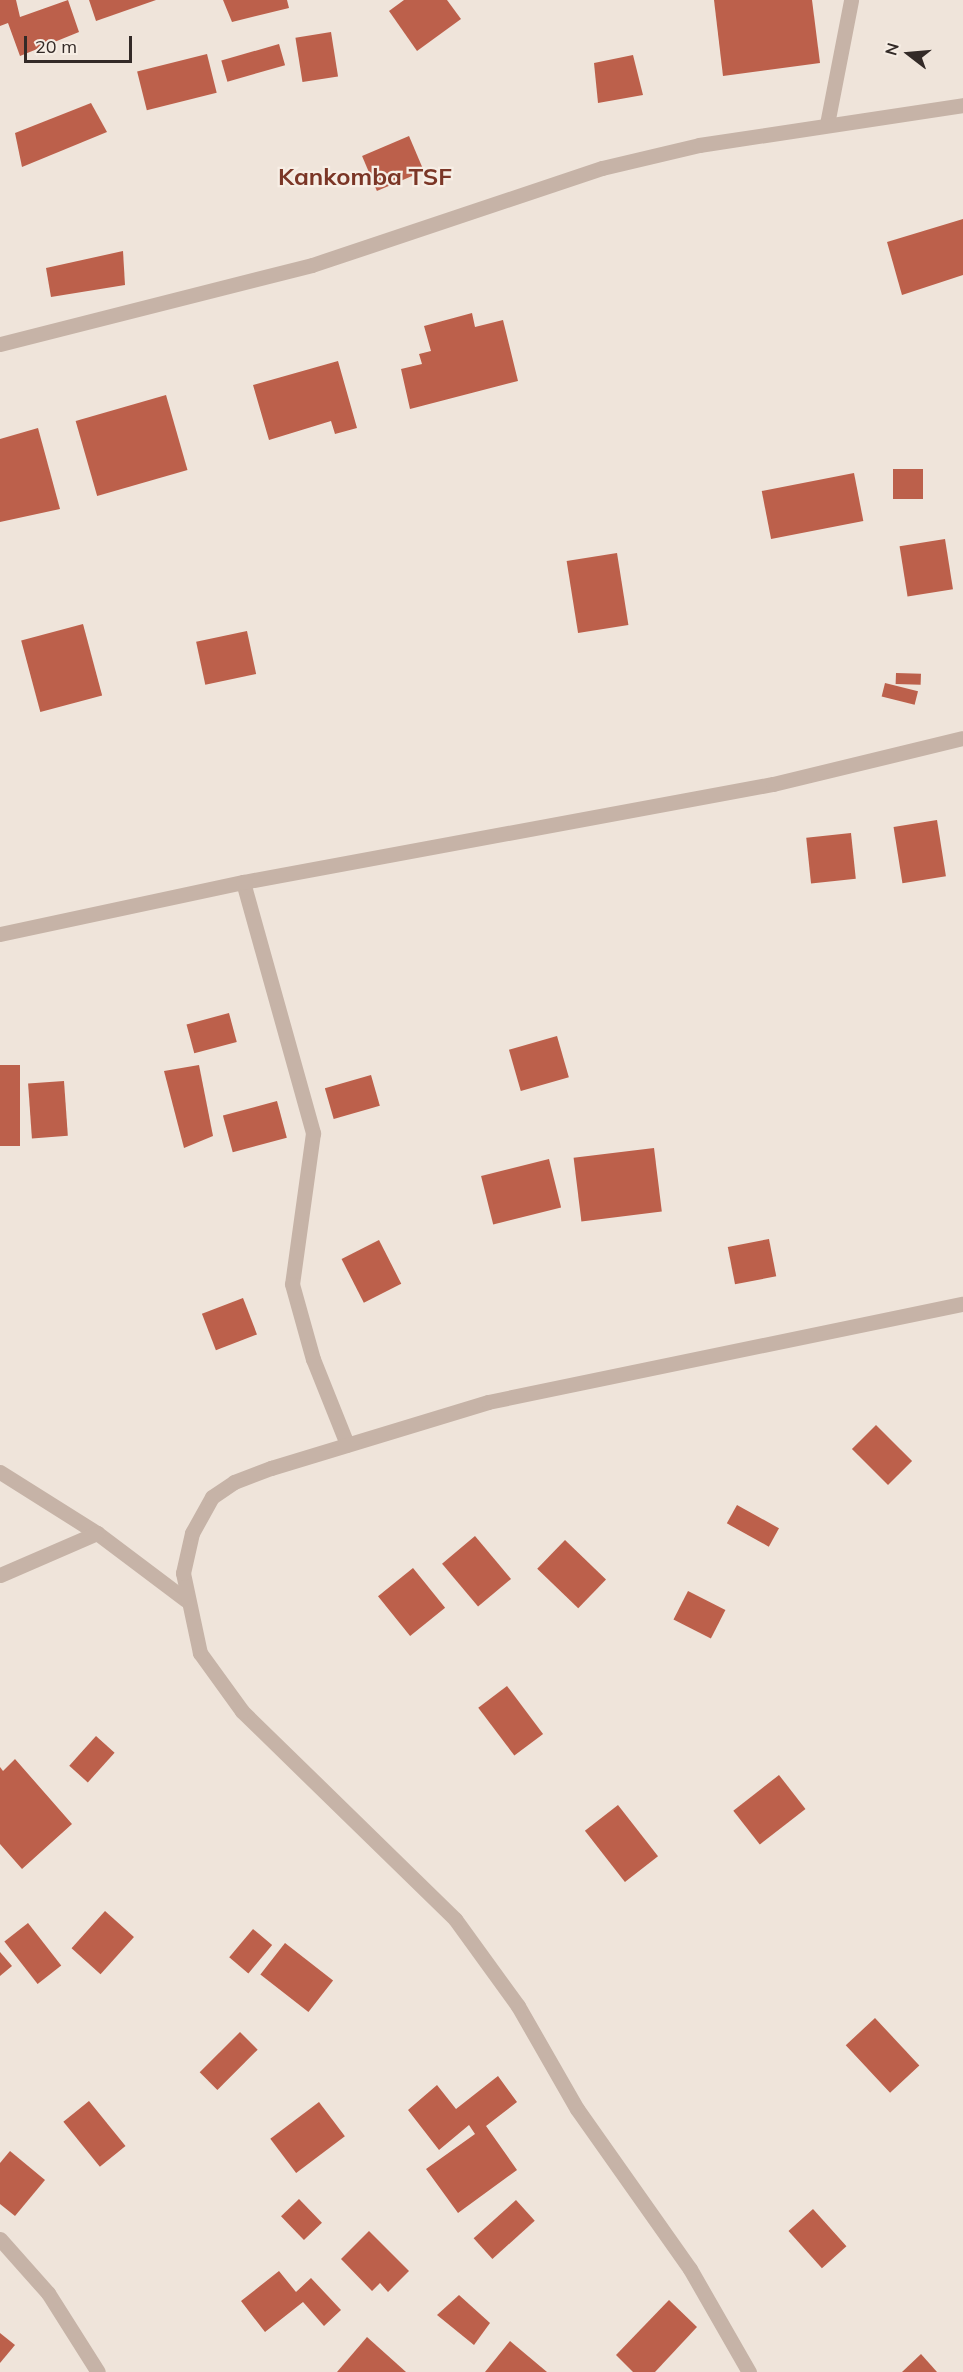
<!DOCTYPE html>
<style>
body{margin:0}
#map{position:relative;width:963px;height:2372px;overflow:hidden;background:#efe4da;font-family:Mulish,sans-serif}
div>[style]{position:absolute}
.building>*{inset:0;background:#bc604b;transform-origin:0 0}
.minor>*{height:15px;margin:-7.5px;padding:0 7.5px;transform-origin:7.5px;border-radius:7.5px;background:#c6b3a7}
span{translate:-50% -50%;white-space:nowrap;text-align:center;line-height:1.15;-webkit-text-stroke:4.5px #f7eee5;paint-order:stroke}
.neighbourhood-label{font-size:24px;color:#7b3626;font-weight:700}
.north{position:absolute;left:879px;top:24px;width:60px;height:60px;-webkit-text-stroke:4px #f7eee5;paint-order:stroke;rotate:286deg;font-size:16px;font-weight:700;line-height:24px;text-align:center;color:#332a27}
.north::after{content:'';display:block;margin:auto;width:21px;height:27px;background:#332a27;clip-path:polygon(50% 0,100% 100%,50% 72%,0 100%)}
.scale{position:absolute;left:24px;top:36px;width:108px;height:27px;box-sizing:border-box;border:3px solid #332a27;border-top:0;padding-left:8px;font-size:18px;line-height:21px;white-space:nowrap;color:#332a27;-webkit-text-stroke:4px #f7eee5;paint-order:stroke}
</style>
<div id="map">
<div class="building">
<div style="clip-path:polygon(0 0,16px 0,20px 17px,68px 0,79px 32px,20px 56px,8px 23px,0 26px)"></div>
<div style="clip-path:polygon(89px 0,156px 0,96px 21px)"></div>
<div style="clip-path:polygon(223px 0,287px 0,289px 8px,232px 22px)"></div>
<div style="clip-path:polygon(404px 0,447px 0,461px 19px,417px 51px,389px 11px)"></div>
<div style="clip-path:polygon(714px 0,812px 0,820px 63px,723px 76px)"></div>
<div style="left:331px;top:32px;width:45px;height:36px;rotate:81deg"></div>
<div style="left:279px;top:44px;width:22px;height:60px;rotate:74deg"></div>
<div style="left:207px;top:54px;width:40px;height:72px;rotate:76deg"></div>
<div style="clip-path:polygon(633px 55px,643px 95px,598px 103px,594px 63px)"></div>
<div style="clip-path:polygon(91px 103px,107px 132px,22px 167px,15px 133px)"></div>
<div style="left:409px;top:136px;width:38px;height:51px;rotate:67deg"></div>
<div style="clip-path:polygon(963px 219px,963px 275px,902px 295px,887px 242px)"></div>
<div style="clip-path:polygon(123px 251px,125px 285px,51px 297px,46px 268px)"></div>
<div style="clip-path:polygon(472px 313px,475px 327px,503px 320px,518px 381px,410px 409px,401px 369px,422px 364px,419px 354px,431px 351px,424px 326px)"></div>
<div style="clip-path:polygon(338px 361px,357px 428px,335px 434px,331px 421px,269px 440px,253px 385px)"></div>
<div style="left:166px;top:395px;width:78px;height:94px;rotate:74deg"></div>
<div style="clip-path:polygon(38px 428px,60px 509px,0 522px,0 439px)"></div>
<div style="left:893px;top:469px;width:30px;height:30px"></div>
<div style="left:854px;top:473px;width:49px;height:94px;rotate:79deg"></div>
<div style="left:945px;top:539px;width:51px;height:46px;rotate:81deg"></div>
<div style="left:617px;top:553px;width:73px;height:51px;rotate:81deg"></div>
<div style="left:83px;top:624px;width:74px;height:64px;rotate:75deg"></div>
<div style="left:247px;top:631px;width:44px;height:52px;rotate:78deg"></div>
<div style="left:896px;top:673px;width:25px;height:11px;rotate:2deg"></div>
<div style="left:885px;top:683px;width:34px;height:14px;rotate:14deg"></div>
<div style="left:937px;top:820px;width:57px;height:44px;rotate:81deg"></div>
<div style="left:851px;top:833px;width:46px;height:45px;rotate:84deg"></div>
<div style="left:229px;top:1013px;width:30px;height:44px;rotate:75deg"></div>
<div style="left:557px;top:1036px;width:43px;height:50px;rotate:74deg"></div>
<div style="left:0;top:1065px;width:20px;height:81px"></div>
<div style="clip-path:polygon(199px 1065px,213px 1136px,184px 1148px,164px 1071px)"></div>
<div style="left:371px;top:1075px;width:32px;height:48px;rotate:74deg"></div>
<div style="left:64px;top:1081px;width:55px;height:36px;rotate:86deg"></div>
<div style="left:277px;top:1101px;width:38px;height:56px;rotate:75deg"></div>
<div style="left:654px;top:1148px;width:64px;height:81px;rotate:83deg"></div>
<div style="left:549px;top:1159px;width:50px;height:70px;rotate:76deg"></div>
<div style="left:769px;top:1239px;width:38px;height:42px;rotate:79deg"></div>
<div style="left:379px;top:1240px;width:49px;height:42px;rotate:63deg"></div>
<div style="left:243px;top:1298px;width:39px;height:44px;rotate:69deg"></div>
<div style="left:876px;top:1425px;width:51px;height:34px;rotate:45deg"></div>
<div style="left:737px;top:1505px;width:48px;height:21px;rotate:29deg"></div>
<div style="left:475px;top:1536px;width:56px;height:43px;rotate:50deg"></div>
<div style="left:565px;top:1540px;width:57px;height:40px;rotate:44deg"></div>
<div style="left:413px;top:1568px;width:51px;height:45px;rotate:51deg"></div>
<div style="left:688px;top:1591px;width:42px;height:32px;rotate:27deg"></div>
<div style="left:507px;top:1686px;width:60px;height:36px;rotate:53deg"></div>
<div style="left:96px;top:1736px;width:25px;height:40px;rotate:42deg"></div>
<div style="clip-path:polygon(15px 1759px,72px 1824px,22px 1869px,0 1844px,0 1767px,3px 1771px)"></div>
<div style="left:779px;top:1775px;width:43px;height:58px;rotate:52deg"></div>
<div style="left:618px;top:1805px;width:65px;height:42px;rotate:52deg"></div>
<div style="left:105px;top:1911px;width:39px;height:50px;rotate:42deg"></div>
<div style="left:28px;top:1923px;width:54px;height:30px;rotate:52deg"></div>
<div style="left:253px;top:1929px;width:25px;height:37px;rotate:40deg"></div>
<div style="left:285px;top:1943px;width:61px;height:40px;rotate:38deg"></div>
<div style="clip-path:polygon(0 1952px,12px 1966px,0 1976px)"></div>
<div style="left:875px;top:2018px;width:65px;height:40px;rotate:47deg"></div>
<div style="left:240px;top:2032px;width:25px;height:57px;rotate:45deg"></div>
<div style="clip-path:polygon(498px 2076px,517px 2102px,486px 2126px,517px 2170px,458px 2213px,426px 2169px,475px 2134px,469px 2125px,439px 2150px,408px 2110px,437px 2085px,456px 2109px)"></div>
<div style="left:89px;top:2101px;width:58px;height:33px;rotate:51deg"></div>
<div style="left:319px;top:2102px;width:43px;height:61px;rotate:53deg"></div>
<div style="clip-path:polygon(10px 2151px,45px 2180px,15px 2216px,0 2204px,0 2163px)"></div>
<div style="left:299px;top:2199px;width:33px;height:25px;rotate:46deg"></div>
<div style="left:516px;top:2200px;width:28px;height:57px;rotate:48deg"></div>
<div style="left:813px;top:2209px;width:50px;height:33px;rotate:48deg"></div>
<div style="clip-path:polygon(369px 2231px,409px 2271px,388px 2292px,380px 2283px,372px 2291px,341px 2259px)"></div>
<div style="clip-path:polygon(279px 2271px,296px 2292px,311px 2278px,341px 2310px,324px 2326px,303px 2302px,265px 2332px,241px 2301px)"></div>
<div style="clip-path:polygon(459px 2295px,490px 2323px,474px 2345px,437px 2315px)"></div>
<div style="clip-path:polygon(669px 2300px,697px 2327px,655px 2372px,633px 2372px,616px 2355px)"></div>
<div style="clip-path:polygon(0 2333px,15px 2345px,0 2363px)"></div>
<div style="clip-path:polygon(367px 2337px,406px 2372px,337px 2372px)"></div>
<div style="clip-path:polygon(510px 2341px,547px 2372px,485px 2372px)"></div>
<div style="clip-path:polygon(921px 2354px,937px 2372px,902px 2372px)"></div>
</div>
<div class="minor">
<div style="left:827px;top:124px;width:126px;rotate:-79deg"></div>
<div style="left:0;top:344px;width:322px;rotate:-14.2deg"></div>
<div style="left:312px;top:265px;width:306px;rotate:-18.5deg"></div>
<div style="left:602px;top:168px;width:100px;rotate:-13.3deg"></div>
<div style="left:699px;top:145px;width:267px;rotate:-8.6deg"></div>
<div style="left:243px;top:882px;width:261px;rotate:74.4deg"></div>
<div style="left:313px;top:1133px;width:152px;rotate:97.9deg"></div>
<div style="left:292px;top:1284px;width:78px;rotate:74.4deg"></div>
<div style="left:313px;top:1359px;width:92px;rotate:68.2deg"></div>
<div style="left:0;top:934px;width:249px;rotate:-12.1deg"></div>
<div style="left:243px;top:882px;width:539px;rotate:-10.48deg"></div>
<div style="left:773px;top:784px;width:195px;rotate:-13.6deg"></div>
<div style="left:0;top:1472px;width:115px;rotate:32.2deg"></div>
<div style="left:97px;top:1533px;width:111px;rotate:37deg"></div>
<div style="left:0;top:1575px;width:106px;rotate:-23.4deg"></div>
<div style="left:0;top:2239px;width:72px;rotate:48.4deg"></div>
<div style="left:48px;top:2293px;width:93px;rotate:57.7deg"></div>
<div style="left:749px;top:2372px;width:119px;rotate:-119.8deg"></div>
<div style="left:690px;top:2269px;width:196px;rotate:-125.2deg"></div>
<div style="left:577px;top:2109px;width:119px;rotate:-119.8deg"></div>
<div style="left:518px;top:2006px;width:107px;rotate:-125.9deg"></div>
<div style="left:455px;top:1919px;width:298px;rotate:-135.7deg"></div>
<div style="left:242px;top:1711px;width:72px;rotate:-125.9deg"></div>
<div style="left:200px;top:1653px;width:82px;rotate:-102deg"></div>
<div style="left:183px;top:1573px;width:41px;rotate:-77.3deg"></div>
<div style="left:192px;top:1533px;width:41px;rotate:-60.9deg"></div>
<div style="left:212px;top:1497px;width:27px;rotate:-34deg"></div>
<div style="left:234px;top:1482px;width:40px;rotate:-21deg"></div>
<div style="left:271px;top:1468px;width:227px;rotate:-16.9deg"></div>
<div style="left:488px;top:1402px;width:485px;rotate:-11.7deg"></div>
</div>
<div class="neighbourhood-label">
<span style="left:365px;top:177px">Kankomba TSF</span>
</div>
<div class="north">N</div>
<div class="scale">20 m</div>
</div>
